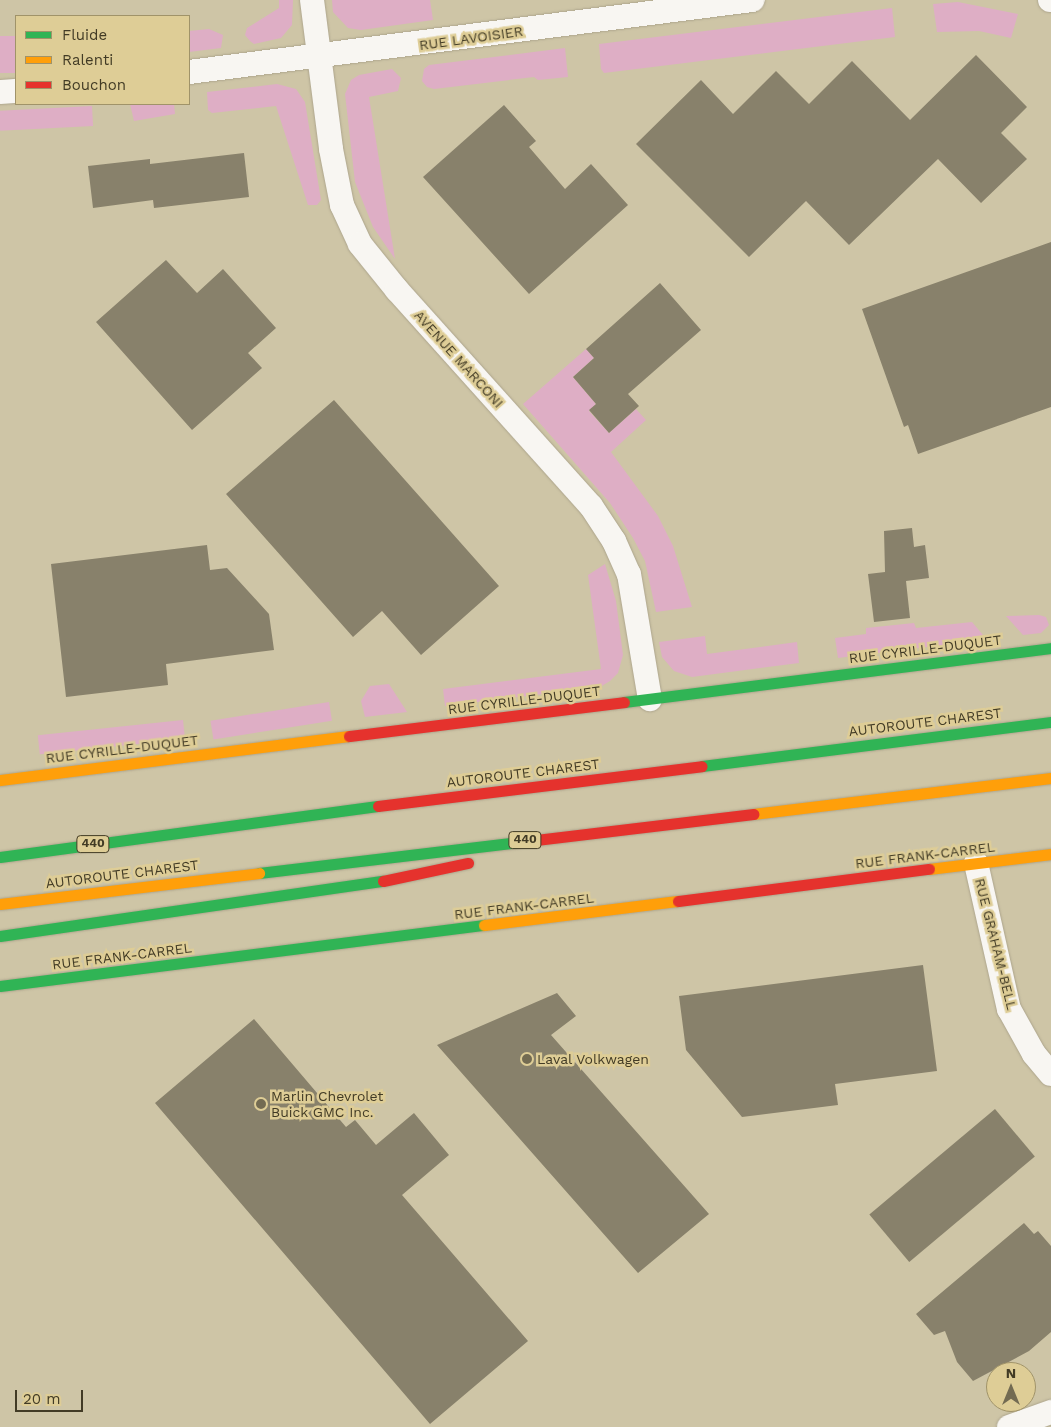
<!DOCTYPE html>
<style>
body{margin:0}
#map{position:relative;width:1051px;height:1427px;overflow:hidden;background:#cec5a6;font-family:"Work Sans",sans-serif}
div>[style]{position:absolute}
.green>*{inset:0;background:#deaec5;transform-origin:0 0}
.building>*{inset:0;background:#88816b;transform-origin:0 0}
.roads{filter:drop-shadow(0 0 1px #ada58d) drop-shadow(0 0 1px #ada58d)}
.street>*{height:24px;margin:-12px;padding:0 12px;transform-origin:12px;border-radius:12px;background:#f8f6f2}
.fast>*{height:11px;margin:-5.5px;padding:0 5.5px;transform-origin:5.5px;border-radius:5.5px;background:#30b455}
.slow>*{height:11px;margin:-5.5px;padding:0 5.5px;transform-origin:5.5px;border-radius:5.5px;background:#ff9f0a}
.jam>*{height:11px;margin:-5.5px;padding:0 5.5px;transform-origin:5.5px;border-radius:5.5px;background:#e5322d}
.dots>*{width:14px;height:14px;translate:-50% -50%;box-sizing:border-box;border:2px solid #decd96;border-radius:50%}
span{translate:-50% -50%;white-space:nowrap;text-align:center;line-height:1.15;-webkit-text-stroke:5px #decd96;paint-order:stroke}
.shield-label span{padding:1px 4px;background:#decd96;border:1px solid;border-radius:4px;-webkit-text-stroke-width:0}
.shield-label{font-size:12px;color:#423b25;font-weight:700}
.street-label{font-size:14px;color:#423b25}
.poi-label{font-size:14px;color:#423b25}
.left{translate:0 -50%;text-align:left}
.legend{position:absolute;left:15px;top:15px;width:175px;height:90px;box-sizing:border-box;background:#decd96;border:1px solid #a09369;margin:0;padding:6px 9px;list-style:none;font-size:15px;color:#423b25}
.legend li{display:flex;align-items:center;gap:10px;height:25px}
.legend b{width:25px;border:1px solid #a09369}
.north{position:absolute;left:986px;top:1362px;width:50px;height:50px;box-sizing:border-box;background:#decd96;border:1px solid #a09369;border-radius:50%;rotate:0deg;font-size:14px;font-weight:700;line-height:20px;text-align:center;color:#423b25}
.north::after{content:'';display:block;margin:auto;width:18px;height:22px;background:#736b52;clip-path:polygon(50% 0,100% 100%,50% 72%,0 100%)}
.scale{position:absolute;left:15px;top:1390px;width:68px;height:22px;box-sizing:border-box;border:2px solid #423b25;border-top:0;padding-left:6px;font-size:15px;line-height:18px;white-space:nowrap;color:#423b25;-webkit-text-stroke:4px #decd96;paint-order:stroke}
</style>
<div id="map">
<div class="green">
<div style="clip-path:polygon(279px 0,293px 0,292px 25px,281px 38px,254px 44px,250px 41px,245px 35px,247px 28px,279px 8px)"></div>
<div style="clip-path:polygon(332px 0,430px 0,433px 20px,361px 30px,348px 28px,333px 12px)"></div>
<div style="clip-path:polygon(958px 2px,1018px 14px,1011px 38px,979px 31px,937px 32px,933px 4px)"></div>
<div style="clip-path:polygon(892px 8px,895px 37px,604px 73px,601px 69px,599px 44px)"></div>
<div style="clip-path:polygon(209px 29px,223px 35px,221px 48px,189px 52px,189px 31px)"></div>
<div style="left:16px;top:36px;width:37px;height:16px;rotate:90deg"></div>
<div style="clip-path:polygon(565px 48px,568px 77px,538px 80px,534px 77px,434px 89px,427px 87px,422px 81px,424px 69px,429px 65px)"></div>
<div style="clip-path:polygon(392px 69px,401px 78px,398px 91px,369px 97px,395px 259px,373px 227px,355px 182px,345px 94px,351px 80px,359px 75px)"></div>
<div style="clip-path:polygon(277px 84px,296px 89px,305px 102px,321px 200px,317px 205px,308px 205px,276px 106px,212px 113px,208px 110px,207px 92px)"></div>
<div style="clip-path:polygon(130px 104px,174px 104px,175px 114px,134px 121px)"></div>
<div style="left:92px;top:106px;width:20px;height:93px;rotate:87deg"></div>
<div style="clip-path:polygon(586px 349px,594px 358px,573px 377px,596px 404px,589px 411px,609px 433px,636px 409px,646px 420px,611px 452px,658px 516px,673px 546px,692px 607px,656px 612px,645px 561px,633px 538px,610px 503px,523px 404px)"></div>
<div style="clip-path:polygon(605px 564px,616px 601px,623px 655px,618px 673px,610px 681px,600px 687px,445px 706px,443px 689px,601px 669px,588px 575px)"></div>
<div style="clip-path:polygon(1039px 615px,1046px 617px,1049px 625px,1041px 633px,1023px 635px,1006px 616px)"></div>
<div style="clip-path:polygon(972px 622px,983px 635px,983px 640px,838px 658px,835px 638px,866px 634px,866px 628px,914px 623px,916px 628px)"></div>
<div style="clip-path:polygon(705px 636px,707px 654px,797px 642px,799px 663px,692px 677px,674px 671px,662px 657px,659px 642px)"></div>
<div style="clip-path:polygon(389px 684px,407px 712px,365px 717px,361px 701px,370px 686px)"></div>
<div style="left:329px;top:702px;width:19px;height:120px;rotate:81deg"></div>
<div style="left:183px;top:720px;width:19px;height:146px;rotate:84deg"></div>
</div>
<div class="building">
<div style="clip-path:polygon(976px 55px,1027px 107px,1001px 133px,1027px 159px,981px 203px,938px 159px,849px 245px,806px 201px,749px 257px,636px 144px,701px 80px,733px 114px,776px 71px,809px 104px,852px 61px,910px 120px)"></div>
<div style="clip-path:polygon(504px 105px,536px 141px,529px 147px,565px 189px,591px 164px,628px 205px,529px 294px,423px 177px)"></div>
<div style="clip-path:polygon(244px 153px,249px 197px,154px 208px,153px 200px,93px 208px,88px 166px,150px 159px,150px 164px)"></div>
<div style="clip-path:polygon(1051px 242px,1051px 407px,918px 454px,908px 425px,904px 427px,862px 309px)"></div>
<div style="clip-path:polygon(166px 260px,197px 293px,223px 269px,276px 328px,248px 353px,262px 368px,192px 430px,96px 322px)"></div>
<div style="clip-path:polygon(660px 283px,701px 330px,628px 394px,639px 406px,609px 433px,589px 410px,596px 404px,573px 377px,594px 358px,586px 349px)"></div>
<div style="clip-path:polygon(334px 400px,499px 586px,421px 655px,382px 611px,353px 637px,226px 494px)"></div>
<div style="clip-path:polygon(912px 528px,914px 547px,925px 545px,929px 578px,906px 581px,910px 618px,874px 622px,868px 574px,885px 572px,884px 531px)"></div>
<div style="clip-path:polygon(207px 545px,210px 570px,227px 568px,269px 614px,274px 650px,166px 664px,168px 685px,66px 697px,51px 564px)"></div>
<div style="clip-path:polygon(923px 965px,937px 1071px,835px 1084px,838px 1105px,742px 1117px,686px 1050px,679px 996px)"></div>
<div style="clip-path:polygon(557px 993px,576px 1016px,551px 1035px,709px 1214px,638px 1273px,437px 1045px)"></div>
<div style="clip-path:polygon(254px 1019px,346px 1127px,355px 1120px,376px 1145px,414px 1113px,449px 1155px,402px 1195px,528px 1341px,430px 1424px,155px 1103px)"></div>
<div style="left:995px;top:1109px;width:62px;height:164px;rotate:50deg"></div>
<div style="clip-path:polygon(1024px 1223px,1034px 1234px,1038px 1231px,1051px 1246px,1051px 1332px,1029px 1351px,973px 1381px,957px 1362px,945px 1331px,934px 1335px,916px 1314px)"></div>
</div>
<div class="roads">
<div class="street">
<div style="left:312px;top:0;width:150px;rotate:82.7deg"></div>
<div style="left:331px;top:149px;width:57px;rotate:78.9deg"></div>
<div style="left:342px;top:205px;width:43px;rotate:65.2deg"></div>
<div style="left:360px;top:244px;width:59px;rotate:51.2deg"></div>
<div style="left:397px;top:290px;width:290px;rotate:48.1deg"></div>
<div style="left:591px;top:506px;width:42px;rotate:56.7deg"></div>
<div style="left:614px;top:541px;width:36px;rotate:66deg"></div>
<div style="left:629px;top:574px;width:127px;rotate:80.5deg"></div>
<div style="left:1050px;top:0;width:1px"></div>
<div style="left:189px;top:72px;width:568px;rotate:-7.29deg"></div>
<div style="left:0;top:92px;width:16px;rotate:-4deg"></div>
<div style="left:976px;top:863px;width:150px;rotate:77.3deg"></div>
<div style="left:1009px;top:1009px;width:51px;rotate:60.9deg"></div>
<div style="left:1034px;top:1054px;width:26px;rotate:50deg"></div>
<div style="left:1009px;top:1427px;width:45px;rotate:-19.7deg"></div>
</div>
<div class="fast">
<div style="left:624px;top:702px;width:430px;rotate:-7.2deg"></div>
<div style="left:702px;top:766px;width:352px;rotate:-7.2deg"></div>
<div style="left:0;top:857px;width:381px;rotate:-7.7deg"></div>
<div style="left:259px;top:873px;width:279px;rotate:-6.8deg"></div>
<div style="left:0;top:936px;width:387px;rotate:-8.2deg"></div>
<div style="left:0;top:986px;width:488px;rotate:-7.2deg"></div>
</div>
<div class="slow">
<div style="left:0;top:780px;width:352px;rotate:-7.2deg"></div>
<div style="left:753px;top:814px;width:300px;rotate:-6.9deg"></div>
<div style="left:929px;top:869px;width:123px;rotate:-7deg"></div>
<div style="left:0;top:904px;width:261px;rotate:-6.8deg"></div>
<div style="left:484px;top:925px;width:195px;rotate:-7.1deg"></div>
</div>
<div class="jam">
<div style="left:349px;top:736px;width:277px;rotate:-7deg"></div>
<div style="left:378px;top:806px;width:326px;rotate:-7deg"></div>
<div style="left:536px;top:840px;width:219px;rotate:-6.8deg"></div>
<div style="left:383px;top:881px;width:87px;rotate:-12deg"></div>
<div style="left:678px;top:901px;width:253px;rotate:-7.3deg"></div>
</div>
</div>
<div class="dots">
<div style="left:527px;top:1059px;background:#736b52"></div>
<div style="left:261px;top:1104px;background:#736b52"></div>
</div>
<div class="shield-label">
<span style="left:525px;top:840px">440</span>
<span style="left:93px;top:844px">440</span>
</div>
<div class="street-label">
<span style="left:471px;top:38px;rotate:-8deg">RUE LAVOISIER</span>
<span style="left:459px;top:359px;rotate:48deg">AVENUE MARCONI</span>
<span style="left:925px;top:649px;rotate:-7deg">RUE CYRILLE-DUQUET</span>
<span style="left:524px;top:700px;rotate:-7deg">RUE CYRILLE-DUQUET</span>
<span style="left:925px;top:722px;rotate:-7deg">AUTOROUTE CHAREST</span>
<span style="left:122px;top:749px;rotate:-7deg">RUE CYRILLE-DUQUET</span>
<span style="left:523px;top:773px;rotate:-7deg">AUTOROUTE CHAREST</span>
<span style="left:925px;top:855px;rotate:-7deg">RUE FRANK-CARREL</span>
<span style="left:122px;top:874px;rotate:-7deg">AUTOROUTE CHAREST</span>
<span style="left:524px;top:906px;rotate:-7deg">RUE FRANK-CARREL</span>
<span style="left:996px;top:944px;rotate:76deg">RUE GRAHAM-BELL</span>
<span style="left:122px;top:956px;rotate:-7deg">RUE FRANK-CARREL</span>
</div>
<div class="poi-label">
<span class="left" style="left:537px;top:1059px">Laval Volkwagen</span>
<span class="left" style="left:271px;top:1104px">Marlin Chevrolet<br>Buick GMC Inc.</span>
</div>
<ul class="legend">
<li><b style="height:6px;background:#30b455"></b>Fluide</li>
<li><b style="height:6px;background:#ff9f0a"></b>Ralenti</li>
<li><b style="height:6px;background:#e5322d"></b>Bouchon</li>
</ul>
<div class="north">N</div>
<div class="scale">20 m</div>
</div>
